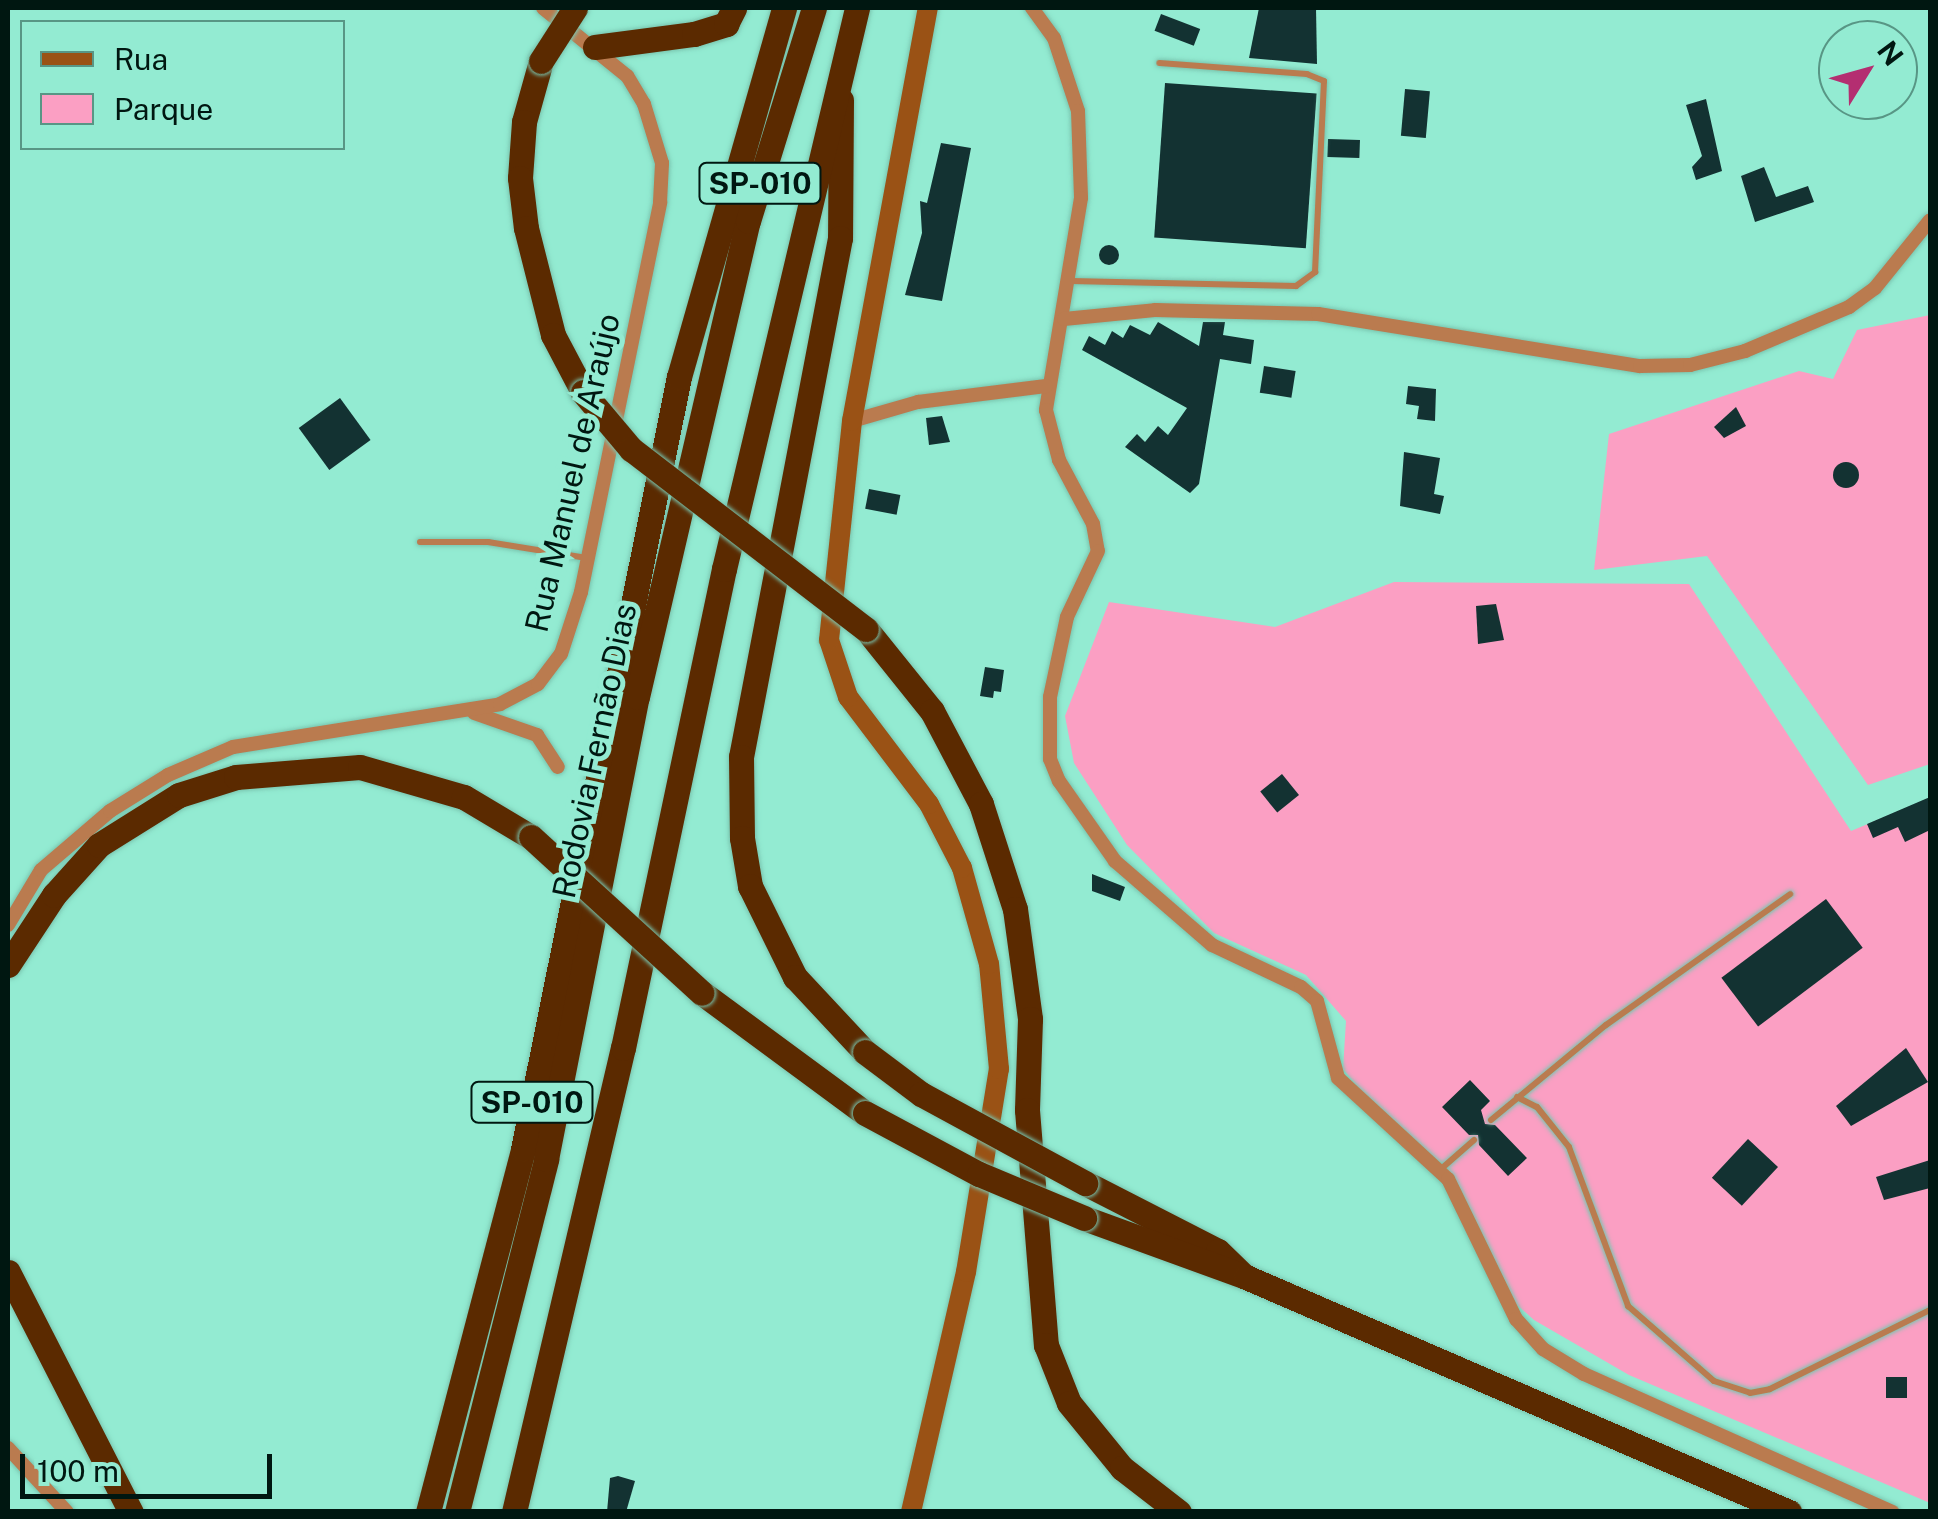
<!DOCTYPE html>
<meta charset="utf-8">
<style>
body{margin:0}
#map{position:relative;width:1938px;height:1519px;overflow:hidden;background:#93ebd2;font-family:"Public Sans",sans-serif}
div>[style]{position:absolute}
.green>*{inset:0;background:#fb9fc3}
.building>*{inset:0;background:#133232;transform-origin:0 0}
.round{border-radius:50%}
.roads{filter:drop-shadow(0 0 2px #79c5af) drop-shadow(0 0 2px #79c5af)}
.lane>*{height:6px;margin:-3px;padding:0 3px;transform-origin:3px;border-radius:3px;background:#ba7b4f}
.street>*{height:14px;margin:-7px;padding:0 7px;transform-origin:7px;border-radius:7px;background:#ba7b4f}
.secondary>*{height:20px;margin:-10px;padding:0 10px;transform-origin:10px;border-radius:10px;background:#9a5215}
.highway>*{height:25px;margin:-12.5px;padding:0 12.5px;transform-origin:12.5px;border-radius:12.5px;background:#5b2a00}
.bridges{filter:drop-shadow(0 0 2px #79c5af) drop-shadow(0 0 2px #79c5af)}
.highway-bridge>*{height:25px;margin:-12.5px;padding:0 12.5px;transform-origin:12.5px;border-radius:12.5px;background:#5b2a00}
span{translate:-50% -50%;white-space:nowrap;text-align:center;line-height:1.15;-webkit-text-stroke:10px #93ebd2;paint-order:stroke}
.shield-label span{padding:2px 8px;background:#93ebd2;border:2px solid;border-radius:8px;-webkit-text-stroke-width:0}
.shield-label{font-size:30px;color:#001711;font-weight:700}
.street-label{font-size:32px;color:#001711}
.frame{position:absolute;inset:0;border:10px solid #001711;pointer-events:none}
.legend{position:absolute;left:20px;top:20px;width:325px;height:130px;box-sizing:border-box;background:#93ebd2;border:2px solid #589685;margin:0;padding:12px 18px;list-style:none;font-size:30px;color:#001711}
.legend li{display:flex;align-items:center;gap:20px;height:50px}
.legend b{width:50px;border:2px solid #589685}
.north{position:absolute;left:1818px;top:20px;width:100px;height:100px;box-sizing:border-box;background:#93ebd2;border:2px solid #589685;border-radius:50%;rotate:53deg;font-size:28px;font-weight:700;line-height:40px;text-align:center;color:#001711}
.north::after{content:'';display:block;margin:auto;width:35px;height:45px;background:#b42e71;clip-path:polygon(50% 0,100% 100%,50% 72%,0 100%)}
.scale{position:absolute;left:20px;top:1454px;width:252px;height:45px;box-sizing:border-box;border:5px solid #001711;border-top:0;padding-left:12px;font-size:30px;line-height:35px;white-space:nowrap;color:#001711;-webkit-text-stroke:8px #93ebd2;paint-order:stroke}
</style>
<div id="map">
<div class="green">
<div style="clip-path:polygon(1930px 315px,1930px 764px,1868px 785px,1707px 556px,1594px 570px,1609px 434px,1799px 371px,1833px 379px,1857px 330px)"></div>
<div style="clip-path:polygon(1394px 582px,1689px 584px,1851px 831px,1930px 798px,1930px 1503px,1629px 1375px,1534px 1320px,1516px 1304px,1443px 1164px,1386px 1120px,1343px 1069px,1346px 1021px,1306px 975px,1214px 933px,1127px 845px,1074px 763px,1065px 716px,1109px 602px,1275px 627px)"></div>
</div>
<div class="building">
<div style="clip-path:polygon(1259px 8px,1316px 8px,1317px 64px,1249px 58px)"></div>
<div style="left:1161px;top:14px;width:42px;height:18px;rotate:21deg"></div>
<div style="left:1165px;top:83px;width:152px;height:155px;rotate:4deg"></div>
<div style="left:1405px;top:89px;width:25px;height:47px;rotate:5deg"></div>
<div style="clip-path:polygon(1706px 99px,1722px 171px,1696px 180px,1692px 167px,1702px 156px,1686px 105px)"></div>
<div style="left:1328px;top:139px;width:32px;height:18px;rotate:2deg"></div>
<div style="clip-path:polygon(941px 143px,971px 148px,942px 301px,905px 295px,922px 233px,920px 201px,927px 203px)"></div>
<div style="clip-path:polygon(1764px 167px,1776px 197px,1808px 186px,1814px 202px,1755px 222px,1741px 176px)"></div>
<div class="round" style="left:1099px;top:245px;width:20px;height:20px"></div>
<div style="clip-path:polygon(1158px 322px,1199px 346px,1203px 322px,1225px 322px,1223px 335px,1254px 340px,1251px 364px,1220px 359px,1199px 484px,1190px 493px,1125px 447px,1137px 434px,1145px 442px,1158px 426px,1168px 435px,1187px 408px,1082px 350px,1089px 336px,1105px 345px,1112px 331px,1123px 338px,1130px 325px,1150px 335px)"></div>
<div style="left:1264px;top:366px;width:32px;height:27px;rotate:9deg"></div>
<div style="clip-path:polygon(1408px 386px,1436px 389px,1435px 421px,1417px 419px,1419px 406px,1406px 404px)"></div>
<div style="left:340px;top:398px;width:52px;height:51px;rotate:54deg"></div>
<div style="clip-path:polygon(1736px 407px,1746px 426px,1724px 438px,1714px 427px)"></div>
<div style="clip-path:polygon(942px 416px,950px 442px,929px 445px,926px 418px)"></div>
<div style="clip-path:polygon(1404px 452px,1440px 458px,1434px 494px,1444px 496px,1440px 514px,1400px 506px)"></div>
<div class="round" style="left:1833px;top:462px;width:26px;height:26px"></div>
<div style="left:869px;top:489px;width:32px;height:20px;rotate:11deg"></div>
<div style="clip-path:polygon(1496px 604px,1504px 640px,1478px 644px,1476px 606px)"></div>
<div style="clip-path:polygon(985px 667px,1004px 670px,1001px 692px,994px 691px,993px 698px,980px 696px)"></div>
<div style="left:1282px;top:774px;width:27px;height:28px;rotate:51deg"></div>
<div style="clip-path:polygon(1930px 797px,1930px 830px,1905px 842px,1898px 827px,1873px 838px,1867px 824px)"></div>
<div style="clip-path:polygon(1092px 874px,1125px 887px,1120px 901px,1092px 891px)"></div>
<div style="left:1826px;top:899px;width:61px;height:131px;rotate:53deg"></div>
<div style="clip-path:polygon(1906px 1048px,1928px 1082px,1851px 1126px,1836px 1106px)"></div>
<div style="clip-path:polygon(1470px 1080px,1490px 1101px,1481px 1110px,1485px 1124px,1495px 1125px,1527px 1158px,1508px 1176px,1479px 1145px,1478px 1135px,1469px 1135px,1442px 1107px)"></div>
<div style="left:1748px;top:1139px;width:41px;height:53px;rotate:43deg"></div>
<div style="clip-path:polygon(1930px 1160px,1930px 1188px,1884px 1200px,1876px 1177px)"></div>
<div style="left:1886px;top:1377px;width:21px;height:21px"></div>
<div style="clip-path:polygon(618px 1476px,635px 1481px,626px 1512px,607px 1512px,610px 1478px)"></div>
</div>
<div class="roads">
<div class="lane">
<div style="left:1071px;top:281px;width:225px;rotate:1.3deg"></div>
<div style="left:1296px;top:286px;width:24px;rotate:-36deg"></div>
<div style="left:1315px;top:272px;width:191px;rotate:-87.3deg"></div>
<div style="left:1324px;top:81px;width:18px;rotate:-158deg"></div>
<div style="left:1307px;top:74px;width:148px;rotate:-175.7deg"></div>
<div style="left:420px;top:542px;width:68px"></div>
<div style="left:488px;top:542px;width:100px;rotate:9.2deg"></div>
<div style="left:1517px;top:1097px;width:22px;rotate:27deg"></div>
<div style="left:1537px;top:1107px;width:51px;rotate:51.3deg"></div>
<div style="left:1569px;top:1147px;width:170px;rotate:69.6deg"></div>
<div style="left:1628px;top:1306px;width:114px;rotate:41.1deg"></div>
<div style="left:1714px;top:1381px;width:38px;rotate:18deg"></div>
<div style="left:1750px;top:1393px;width:20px;rotate:-11deg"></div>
<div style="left:1770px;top:1389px;width:178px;rotate:-26.3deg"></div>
<div style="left:1491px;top:1120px;width:149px;rotate:-39.6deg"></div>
<div style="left:1606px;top:1025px;width:226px;rotate:-35.4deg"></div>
<div style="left:1441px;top:1169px;width:44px;rotate:-41.3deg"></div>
</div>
<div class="street">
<div style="left:1032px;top:8px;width:37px;rotate:54deg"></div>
<div style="left:1054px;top:38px;width:77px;rotate:71.8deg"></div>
<div style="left:1078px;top:111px;width:87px;rotate:88deg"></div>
<div style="left:1081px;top:198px;width:215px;rotate:99.4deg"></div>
<div style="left:1046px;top:410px;width:52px;rotate:75.4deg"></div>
<div style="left:1059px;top:460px;width:72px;rotate:62deg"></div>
<div style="left:1093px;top:524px;width:27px;rotate:80deg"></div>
<div style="left:1098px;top:551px;width:73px;rotate:115.2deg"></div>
<div style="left:1067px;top:617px;width:82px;rotate:102deg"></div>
<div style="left:1050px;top:697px;width:62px;rotate:90deg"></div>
<div style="left:1050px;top:759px;width:24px;rotate:68deg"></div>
<div style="left:1059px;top:781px;width:98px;rotate:55deg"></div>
<div style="left:1115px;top:861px;width:128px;rotate:40.9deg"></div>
<div style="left:1212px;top:945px;width:98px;rotate:25.3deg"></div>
<div style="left:1301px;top:987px;width:21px;rotate:41deg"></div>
<div style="left:1317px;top:1001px;width:80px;rotate:74.7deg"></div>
<div style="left:1338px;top:1078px;width:149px;rotate:42.6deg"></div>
<div style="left:1448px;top:1179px;width:156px;rotate:64.1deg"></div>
<div style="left:1516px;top:1319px;width:40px;rotate:48deg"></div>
<div style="left:1543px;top:1349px;width:48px;rotate:31.4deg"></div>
<div style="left:1584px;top:1374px;width:338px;rotate:24.1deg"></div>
<div style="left:1064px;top:319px;width:91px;rotate:-5.6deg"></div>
<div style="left:1155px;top:310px;width:163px;rotate:1.4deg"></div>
<div style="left:1318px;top:314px;width:326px;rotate:9.2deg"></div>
<div style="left:1640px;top:366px;width:50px;rotate:-1.1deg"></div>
<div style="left:1690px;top:365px;width:57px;rotate:-14.3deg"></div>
<div style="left:1745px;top:351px;width:113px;rotate:-22.9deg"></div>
<div style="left:1849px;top:307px;width:32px;rotate:-36deg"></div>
<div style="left:1875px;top:288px;width:87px;rotate:-51deg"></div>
<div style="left:852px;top:421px;width:69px;rotate:-16.1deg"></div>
<div style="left:918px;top:402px;width:129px;rotate:-7.1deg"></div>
<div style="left:474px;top:713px;width:67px;rotate:19.2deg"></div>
<div style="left:537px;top:735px;width:38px;rotate:57deg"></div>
<div style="left:8px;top:925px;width:64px;rotate:-59deg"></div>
<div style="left:41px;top:870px;width:91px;rotate:-40.5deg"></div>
<div style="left:110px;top:811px;width:68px;rotate:-31.8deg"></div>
<div style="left:168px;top:775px;width:71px;rotate:-23.3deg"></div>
<div style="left:233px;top:747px;width:270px;rotate:-9.1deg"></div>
<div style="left:500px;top:704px;width:43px;rotate:-27.8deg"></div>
<div style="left:538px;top:684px;width:38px;rotate:-53deg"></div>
<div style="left:561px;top:654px;width:65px;rotate:-72.1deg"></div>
<div style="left:581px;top:592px;width:398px;rotate:-78.5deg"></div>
<div style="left:660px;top:202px;width:39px;rotate:-87deg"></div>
<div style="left:662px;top:163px;width:62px;rotate:-107deg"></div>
<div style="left:644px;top:104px;width:33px;rotate:-121deg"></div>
<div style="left:627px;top:76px;width:108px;rotate:-141deg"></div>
<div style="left:8px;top:1448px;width:87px;rotate:47.3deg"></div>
</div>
<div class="secondary">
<div style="left:911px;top:1512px;width:246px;rotate:-77.1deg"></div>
<div style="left:966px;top:1272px;width:206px;rotate:-80.8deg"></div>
<div style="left:999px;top:1069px;width:105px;rotate:-95.4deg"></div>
<div style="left:989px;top:964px;width:100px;rotate:-105.7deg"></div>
<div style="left:962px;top:868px;width:72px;rotate:-117.3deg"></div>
<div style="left:929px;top:804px;width:134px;rotate:-127.1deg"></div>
<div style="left:848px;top:697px;width:60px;rotate:-108.4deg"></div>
<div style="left:829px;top:640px;width:220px;rotate:-84deg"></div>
<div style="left:852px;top:421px;width:420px;rotate:-79.6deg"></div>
</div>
<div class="highway">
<div style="left:595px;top:47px;width:100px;rotate:-7.5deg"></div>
<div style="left:694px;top:34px;width:34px;rotate:-17deg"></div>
<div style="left:726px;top:24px;width:18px;rotate:-63deg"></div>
<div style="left:541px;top:61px;width:63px;rotate:105.6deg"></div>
<div style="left:524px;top:122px;width:56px;rotate:94.1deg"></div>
<div style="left:520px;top:178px;width:50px;rotate:83.2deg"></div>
<div style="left:526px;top:228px;width:110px;rotate:75.8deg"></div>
<div style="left:553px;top:335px;width:64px;rotate:62.2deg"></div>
<div style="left:841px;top:100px;width:138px;rotate:90.4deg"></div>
<div style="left:840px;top:238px;width:528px;rotate:100.8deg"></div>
<div style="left:741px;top:757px;width:81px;rotate:89.3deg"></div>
<div style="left:742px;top:838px;width:49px;rotate:80.5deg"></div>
<div style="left:750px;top:886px;width:102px;rotate:63.7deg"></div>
<div style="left:795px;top:977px;width:103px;rotate:47deg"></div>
<div style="left:866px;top:629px;width:105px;rotate:51.2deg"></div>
<div style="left:932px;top:711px;width:105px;rotate:62.2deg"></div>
<div style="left:981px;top:804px;width:110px;rotate:72.1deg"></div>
<div style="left:1015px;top:909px;width:111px;rotate:82.2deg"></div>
<div style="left:1030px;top:1019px;width:91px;rotate:91.9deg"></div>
<div style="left:1027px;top:1110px;width:236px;rotate:85.4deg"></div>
<div style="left:1046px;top:1345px;width:62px;rotate:68.4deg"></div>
<div style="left:1069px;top:1403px;width:84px;rotate:50.8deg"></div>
<div style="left:1122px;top:1468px;width:72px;rotate:37.7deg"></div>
<div style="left:8px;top:965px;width:84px;rotate:-56.7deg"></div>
<div style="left:54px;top:895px;width:67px;rotate:-48deg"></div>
<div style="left:99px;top:845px;width:94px;rotate:-32deg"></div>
<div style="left:179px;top:795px;width:60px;rotate:-17.5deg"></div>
<div style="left:236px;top:777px;width:124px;rotate:-4.6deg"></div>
<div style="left:360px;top:767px;width:108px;rotate:16.1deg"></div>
<div style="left:464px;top:797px;width:78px;rotate:30.8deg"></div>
<div style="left:702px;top:993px;width:202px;rotate:36.4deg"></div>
<div style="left:1085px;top:1183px;width:149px;rotate:27.1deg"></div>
<div style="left:1218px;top:1251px;width:33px;rotate:44deg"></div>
<div style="left:1084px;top:1218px;width:172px;rotate:20deg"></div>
<div style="left:1246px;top:1277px;width:592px;rotate:23.4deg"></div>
<div style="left:8px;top:1272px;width:270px;rotate:62.9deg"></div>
<div style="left:428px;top:1512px;width:375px;rotate:-75.3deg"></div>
<div style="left:523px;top:1149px;width:788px;rotate:-78.58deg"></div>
<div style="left:679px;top:377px;width:384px;rotate:-74.1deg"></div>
<div style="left:457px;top:1512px;width:364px;rotate:-75.8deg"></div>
<div style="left:546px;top:1159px;width:471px;rotate:-78.9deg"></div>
<div style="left:637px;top:697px;width:489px;rotate:-76.9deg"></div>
<div style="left:748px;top:221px;width:223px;rotate:-72.8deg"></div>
<div style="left:514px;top:1512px;width:477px;rotate:-76.8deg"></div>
<div style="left:623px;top:1048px;width:490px;rotate:-78.1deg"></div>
<div style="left:724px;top:569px;width:577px;rotate:-76.66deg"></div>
</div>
</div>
<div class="bridges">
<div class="highway-bridge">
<div style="left:541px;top:61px;width:63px;rotate:-57.3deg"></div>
<div style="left:583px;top:392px;width:75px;rotate:49.9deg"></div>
<div style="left:631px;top:449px;width:296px;rotate:37.5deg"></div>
<div style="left:531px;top:837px;width:231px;rotate:42.4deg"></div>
<div style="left:865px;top:1052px;width:70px;rotate:36.9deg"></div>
<div style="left:921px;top:1094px;width:187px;rotate:28.5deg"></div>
<div style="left:865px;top:1113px;width:129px;rotate:28.2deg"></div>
<div style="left:979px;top:1174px;width:114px;rotate:22.7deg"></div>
</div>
</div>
<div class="shield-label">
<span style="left:760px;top:183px">SP-010</span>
<span style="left:532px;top:1102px">SP-010</span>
</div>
<div class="street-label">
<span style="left:573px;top:473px;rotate:-77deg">Rua Manuel de Araújo</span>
<span style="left:595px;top:751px;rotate:-78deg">Rodovia Fernão Dias</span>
</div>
<div class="frame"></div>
<ul class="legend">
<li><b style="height:12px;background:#9a5215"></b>Rua</li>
<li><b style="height:28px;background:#fb9fc3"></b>Parque</li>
</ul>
<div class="north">N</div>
<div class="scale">100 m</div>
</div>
